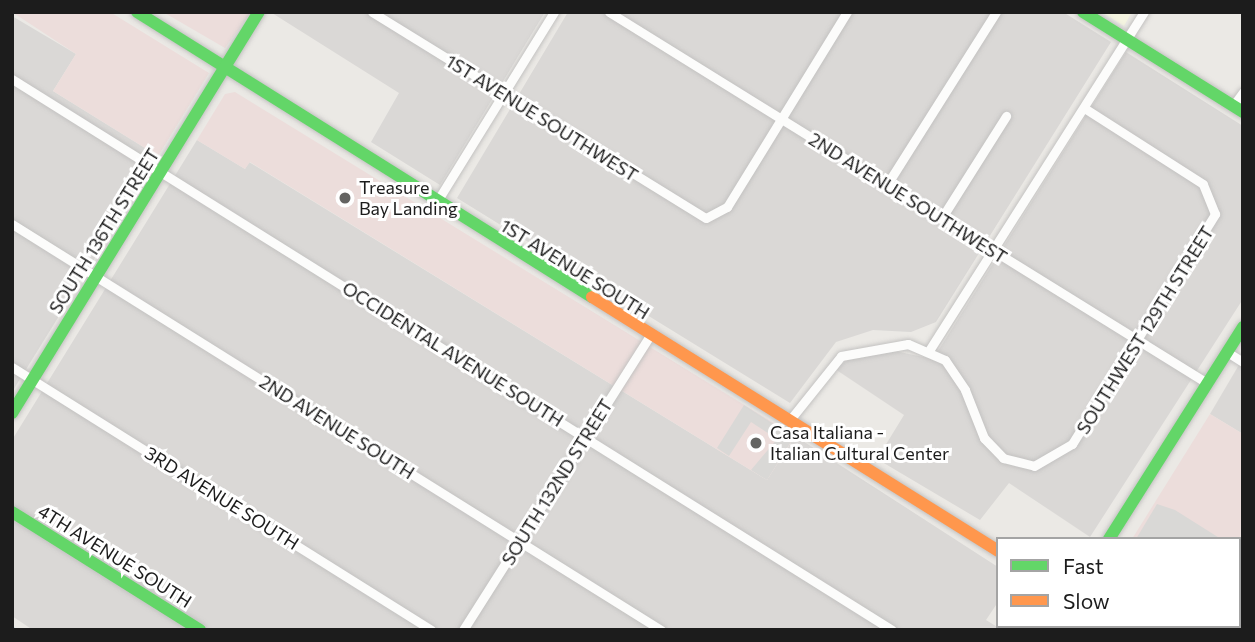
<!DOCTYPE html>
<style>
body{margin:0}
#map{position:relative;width:1255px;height:642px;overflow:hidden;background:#ebe9e5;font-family:Commissioner,sans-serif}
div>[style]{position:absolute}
.residential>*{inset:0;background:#dad8d6}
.commercial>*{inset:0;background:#ecdddb}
.education>*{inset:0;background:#f4f4e0}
.religious>*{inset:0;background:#d9d8d6}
.stream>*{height:2.5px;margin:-1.25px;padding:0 1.25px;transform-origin:1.25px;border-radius:1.25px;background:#bad5dd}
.roads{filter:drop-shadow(0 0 2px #c3c2c1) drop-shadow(0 0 2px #c3c2c1)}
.street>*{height:9px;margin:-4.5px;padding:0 4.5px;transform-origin:4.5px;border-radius:4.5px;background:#fcfcfb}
.fast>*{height:12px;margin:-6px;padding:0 6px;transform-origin:6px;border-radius:6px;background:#63d668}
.slow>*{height:12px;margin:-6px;padding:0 6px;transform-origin:6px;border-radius:6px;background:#ff974d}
.dots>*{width:19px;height:19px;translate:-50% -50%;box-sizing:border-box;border:4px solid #fff;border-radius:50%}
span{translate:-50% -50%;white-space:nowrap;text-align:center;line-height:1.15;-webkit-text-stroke:6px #fff;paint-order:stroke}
.street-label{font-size:18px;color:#1c1c1c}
.poi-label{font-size:18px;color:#1c1c1c}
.left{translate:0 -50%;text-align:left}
.frame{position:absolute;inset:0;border:14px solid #1c1c1c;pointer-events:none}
.legend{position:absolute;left:996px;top:537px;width:245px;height:91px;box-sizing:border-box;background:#fff;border:2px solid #a4a4a4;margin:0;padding:9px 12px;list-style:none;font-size:21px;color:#1c1c1c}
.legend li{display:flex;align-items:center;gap:14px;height:35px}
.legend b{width:35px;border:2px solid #a4a4a4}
</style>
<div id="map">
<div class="residential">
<div style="clip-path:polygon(545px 12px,440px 185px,371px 142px,399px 93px,272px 13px)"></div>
<div style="clip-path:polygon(568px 12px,1063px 12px,1111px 42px,936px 322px,911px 332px,873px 330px,836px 342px,790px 403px,457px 198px)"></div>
<div style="clip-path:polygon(12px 16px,76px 54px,53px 91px,158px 156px,12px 392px)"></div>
<div style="clip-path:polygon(1126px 52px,1243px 126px,1243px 299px,1090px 537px,1009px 483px,980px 520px,877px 459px,904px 415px,835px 369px,849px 359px,890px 350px,933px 359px)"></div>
<div style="clip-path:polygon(197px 140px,245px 169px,249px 162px,767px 480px,795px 436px,998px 567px,998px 602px,986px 620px,1002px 630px,33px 630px,12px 616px,12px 440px)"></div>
<div style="clip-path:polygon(1243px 358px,1243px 434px,1210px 414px)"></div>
</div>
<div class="commercial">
<div style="clip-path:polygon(12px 12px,110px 12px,209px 73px,158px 156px,53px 91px,76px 54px)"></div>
<div style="clip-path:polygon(163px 12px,251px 12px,225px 48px)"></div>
<div style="clip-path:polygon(235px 92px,795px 436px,767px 480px,250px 162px,245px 169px,197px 140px,225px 94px)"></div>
<div style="clip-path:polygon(1210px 414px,1243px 434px,1239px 605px,1239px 539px,1132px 539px)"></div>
</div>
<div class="education">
<div style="clip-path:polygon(1102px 12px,1132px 12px,1124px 26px)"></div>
</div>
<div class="religious">
<div style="clip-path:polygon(744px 405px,794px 437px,767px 480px,751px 470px,777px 439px,751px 422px,729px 456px,717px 448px)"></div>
<div style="clip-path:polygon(1157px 504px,1175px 510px,1221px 539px,1136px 539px)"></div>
<div style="clip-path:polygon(1161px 626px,1226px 626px,1163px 630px)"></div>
</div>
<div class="stream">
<div style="left:12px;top:627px;width:5px;rotate:37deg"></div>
</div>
<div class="roads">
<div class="street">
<div style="left:372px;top:12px;width:392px;rotate:31.7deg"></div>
<div style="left:706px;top:218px;width:24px;rotate:-28deg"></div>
<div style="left:727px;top:207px;width:229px;rotate:-58.4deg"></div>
<div style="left:609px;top:12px;width:704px;rotate:31.82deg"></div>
<div style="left:12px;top:79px;width:1038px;rotate:32.05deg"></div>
<div style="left:1233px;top:106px;width:17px;rotate:-54deg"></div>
<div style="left:886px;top:186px;width:206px;rotate:-57.7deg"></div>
<div style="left:436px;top:203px;width:225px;rotate:-58.3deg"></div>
<div style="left:941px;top:219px;width:122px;rotate:-57.7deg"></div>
<div style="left:12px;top:224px;width:766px;rotate:32.03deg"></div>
<div style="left:930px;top:349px;width:399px;rotate:-57.6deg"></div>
<div style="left:1227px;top:352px;width:19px;rotate:32deg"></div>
<div style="left:12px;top:367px;width:495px;rotate:32.1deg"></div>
<div style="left:789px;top:421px;width:83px;rotate:-51.3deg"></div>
<div style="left:841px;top:356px;width:68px;rotate:-10.2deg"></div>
<div style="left:908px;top:344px;width:40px;rotate:23.4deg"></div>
<div style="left:945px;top:360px;width:36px;rotate:56deg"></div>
<div style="left:965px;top:390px;width:52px;rotate:68.4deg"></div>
<div style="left:984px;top:438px;width:28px;rotate:46deg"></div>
<div style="left:1003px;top:458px;width:32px;rotate:14deg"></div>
<div style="left:1034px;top:466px;width:44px;rotate:-30.1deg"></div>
<div style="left:1072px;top:444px;width:271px;rotate:-58.1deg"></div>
<div style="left:1215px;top:214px;width:32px;rotate:-112deg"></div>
<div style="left:1203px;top:184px;width:141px;rotate:-147.4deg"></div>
<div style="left:463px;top:630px;width:349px;rotate:-57.6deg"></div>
</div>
<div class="fast">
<div style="left:137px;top:12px;width:537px;rotate:32.06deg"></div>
<div style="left:1083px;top:12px;width:189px;rotate:32deg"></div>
<div style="left:12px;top:413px;width:471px;rotate:-58.4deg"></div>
<div style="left:12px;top:512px;width:222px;rotate:32.1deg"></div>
<div style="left:1109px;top:539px;width:251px;rotate:-57.7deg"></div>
<div style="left:1117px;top:626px;width:7px;rotate:34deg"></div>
<div style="left:1053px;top:630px;width:4px;rotate:-63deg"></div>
</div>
<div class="slow">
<div style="left:592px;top:297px;width:479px;rotate:32deg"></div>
</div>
</div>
<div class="dots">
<div style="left:345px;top:198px;background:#646462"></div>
<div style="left:756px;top:443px;background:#646462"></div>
</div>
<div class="street-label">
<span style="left:542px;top:118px;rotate:32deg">1ST AVENUE SOUTHWEST</span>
<span style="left:908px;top:198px;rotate:32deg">2ND AVENUE SOUTHWEST</span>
<span style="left:104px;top:231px;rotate:-58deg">SOUTH 136TH STREET</span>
<span style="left:575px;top:269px;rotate:32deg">1ST AVENUE SOUTH</span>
<span style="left:1145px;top:330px;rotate:-58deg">SOUTHWEST 129TH STREET</span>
<span style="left:453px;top:354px;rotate:32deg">OCCIDENTAL AVENUE SOUTH</span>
<span style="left:337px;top:427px;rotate:32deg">2ND AVENUE SOUTH</span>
<span style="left:557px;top:482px;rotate:-58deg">SOUTH 132ND STREET</span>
<span style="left:222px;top:498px;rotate:32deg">3RD AVENUE SOUTH</span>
<span style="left:115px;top:556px;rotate:32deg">4TH AVENUE SOUTH</span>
</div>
<div class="poi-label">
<span class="left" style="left:359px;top:198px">Treasure<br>Bay Landing</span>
<span class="left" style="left:770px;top:443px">Casa Italiana -<br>Italian Cultural Center</span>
</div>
<div class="frame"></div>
<ul class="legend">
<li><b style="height:9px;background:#63d668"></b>Fast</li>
<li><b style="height:9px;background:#ff974d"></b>Slow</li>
</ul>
</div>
